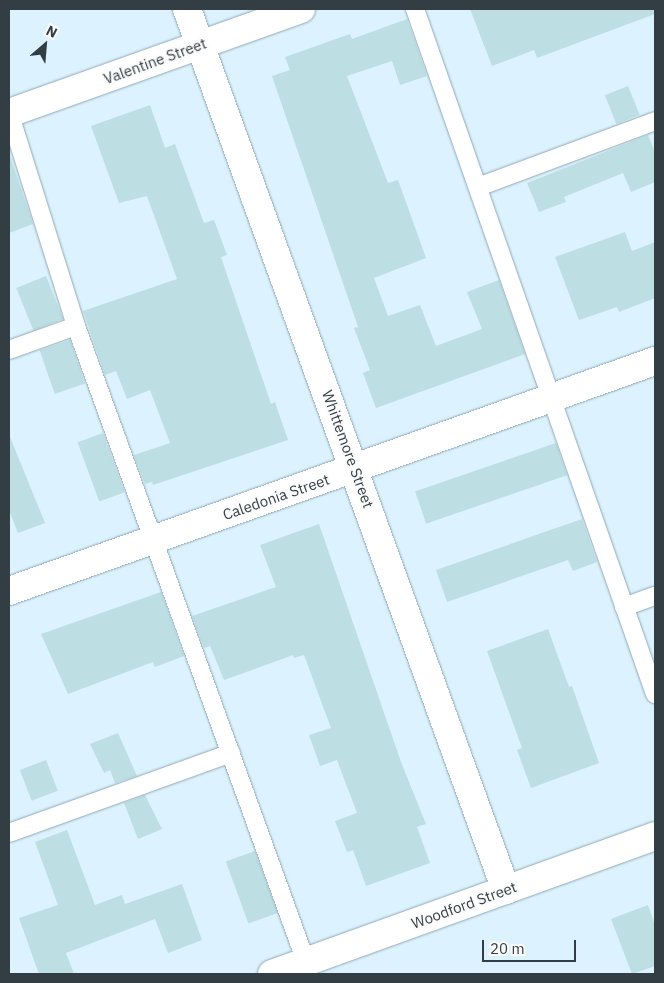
<!DOCTYPE html>
<style>
body{margin:0}
#map{position:relative;width:664px;height:983px;overflow:hidden;background:#dcf2fe;font-family:"IBM Plex Sans",sans-serif}
div>[style]{position:absolute}
.building>*{inset:0;background:#bddee3;transform-origin:0 0}
.roads{filter:drop-shadow(0 0 1px #8ea8b6) drop-shadow(0 0 1px #8ea8b6)}
.service>*{height:18px;margin:-9px;padding:0 9px;transform-origin:9px;border-radius:9px;background:#fff}
.minor>*{height:28px;margin:-14px;padding:0 14px;transform-origin:14px;border-radius:14px;background:#fff}
span{translate:-50% -50%;white-space:nowrap;text-align:center;line-height:1.15;-webkit-text-stroke:4.5px #fbfbfb;paint-order:stroke}
.street-label{font-size:15px;color:#333e44}
.frame{position:absolute;inset:0;border:10px solid #333e44;pointer-events:none}
.north{position:absolute;left:20px;top:20px;width:50px;height:50px;-webkit-text-stroke:4px #fbfbfb;paint-order:stroke;rotate:27deg;font-size:14px;font-weight:700;line-height:20px;text-align:center;color:#333e44}
.north::after{content:'';display:block;margin:auto;width:18px;height:22px;background:#333e44;clip-path:polygon(50% 0,100% 100%,50% 72%,0 100%)}
.scale{position:absolute;left:482px;top:940px;width:94px;height:22px;box-sizing:border-box;border:2px solid #333e44;border-top:0;padding-left:6px;font-size:15px;line-height:18px;white-space:nowrap;color:#333e44;-webkit-text-stroke:4px #fbfbfb;paint-order:stroke}
</style>
<div id="map">
<div class="building">
<div style="clip-path:polygon(470px 9px,655px 9px,655px 14px,537px 58px,534px 50px,492px 66px)"></div>
<div style="clip-path:polygon(407px 19px,427px 76px,400px 85px,392px 61px,347px 76px,388px 183px,398px 180px,426px 258px,374px 278px,388px 316px,420px 305px,436px 346px,482px 329px,467px 292px,499px 280px,525px 354px,376px 408px,363px 373px,370px 370px,354px 328px,358px 327px,272px 76px,290px 70px,285px 57px,350px 34px,352px 39px)"></div>
<div style="left:628px;top:86px;width:31px;height:25px;rotate:68deg"></div>
<div style="clip-path:polygon(150px 105px,165px 148px,175px 144px,204px 223px,214px 220px,227px 255px,221px 257px,271px 404px,275px 402px,288px 440px,153px 485px,152px 482px,145px 484px,134px 455px,170px 443px,150px 390px,127px 399px,116px 371px,105px 375px,83px 311px,177px 279px,147px 196px,119px 203px,91px 126px)"></div>
<div style="clip-path:polygon(648px 135px,655px 152px,655px 182px,631px 192px,623px 173px,564px 197px,566px 202px,539px 212px,527px 183px)"></div>
<div style="clip-path:polygon(9px 153px,33px 224px,9px 233px)"></div>
<div style="clip-path:polygon(625px 232px,632px 251px,655px 242px,655px 298px,619px 312px,617px 307px,579px 320px,555px 257px)"></div>
<div style="left:46px;top:276px;width:46px;height:32px;rotate:68deg"></div>
<div style="left:70px;top:340px;width:46px;height:32px;rotate:71deg"></div>
<div style="left:103px;top:433px;width:63px;height:27px;rotate:70deg"></div>
<div style="clip-path:polygon(10px 437px,45px 523px,18px 533px,9px 510px)"></div>
<div style="left:556px;top:443px;width:34px;height:149px;rotate:71deg"></div>
<div style="clip-path:polygon(582px 519px,597px 562px,573px 571px,568px 560px,447px 602px,436px 570px)"></div>
<div style="clip-path:polygon(319px 524px,401px 762px,426px 824px,417px 827px,430px 863px,366px 886px,353px 850px,347px 852px,335px 821px,357px 813px,337px 760px,320px 766px,309px 735px,331px 728px,304px 655px,294px 658px,293px 655px,224px 680px,210px 646px,204px 648px,192px 616px,276px 587px,260px 545px)"></div>
<div style="clip-path:polygon(161px 592px,184px 656px,155px 667px,153px 662px,68px 694px,41px 634px)"></div>
<div style="clip-path:polygon(548px 629px,569px 687px,572px 686px,599px 763px,531px 788px,517px 750px,522px 748px,487px 651px)"></div>
<div style="clip-path:polygon(118px 733px,137px 776px,115px 783px,110px 770px,104px 773px,90px 744px)"></div>
<div style="left:46px;top:760px;width:33px;height:28px;rotate:69deg"></div>
<div style="clip-path:polygon(145px 795px,162px 829px,138px 839px,124px 803px)"></div>
<div style="clip-path:polygon(67px 830px,95px 905px,122px 895px,125px 904px,182px 884px,202px 940px,168px 953px,155px 919px,66px 953px,74px 974px,39px 974px,19px 918px,58px 905px,35px 842px)"></div>
<div style="left:255px;top:851px;width:66px;height:31px;rotate:70deg"></div>
<div style="clip-path:polygon(648px 905px,655px 925px,655px 966px,632px 974px,611px 919px)"></div>
</div>
<div class="roads">
<div class="service">
<div style="left:415px;top:9px;width:726px;rotate:70.69deg"></div>
<div style="left:9px;top:112px;width:224px;rotate:72.6deg"></div>
<div style="left:76px;top:326px;width:676px;rotate:70.12deg"></div>
<div style="left:478px;top:187px;width:189px;rotate:-20.4deg"></div>
<div style="left:9px;top:350px;width:71px;rotate:-19.7deg"></div>
<div style="left:624px;top:607px;width:33px;rotate:-20deg"></div>
<div style="left:9px;top:833px;width:236px;rotate:-19.8deg"></div>
</div>
<div class="minor">
<div style="left:187px;top:9px;width:937px;rotate:70.1deg"></div>
<div style="left:9px;top:113px;width:310px;rotate:-19.6deg"></div>
<div style="left:9px;top:591px;width:686px;rotate:-19.6deg"></div>
<div style="left:272px;top:974px;width:407px;rotate:-19.8deg"></div>
</div>
</div>
<div class="street-label">
<span style="left:155px;top:61px;rotate:-20deg">Valentine Street</span>
<span style="left:348px;top:449px;rotate:70deg">Whittemore Street</span>
<span style="left:276px;top:497px;rotate:-19deg">Caledonia Street</span>
<span style="left:464px;top:905px;rotate:-20deg">Woodford Street</span>
</div>
<div class="frame"></div>
<div class="north">N</div>
<div class="scale">20 m</div>
</div>
